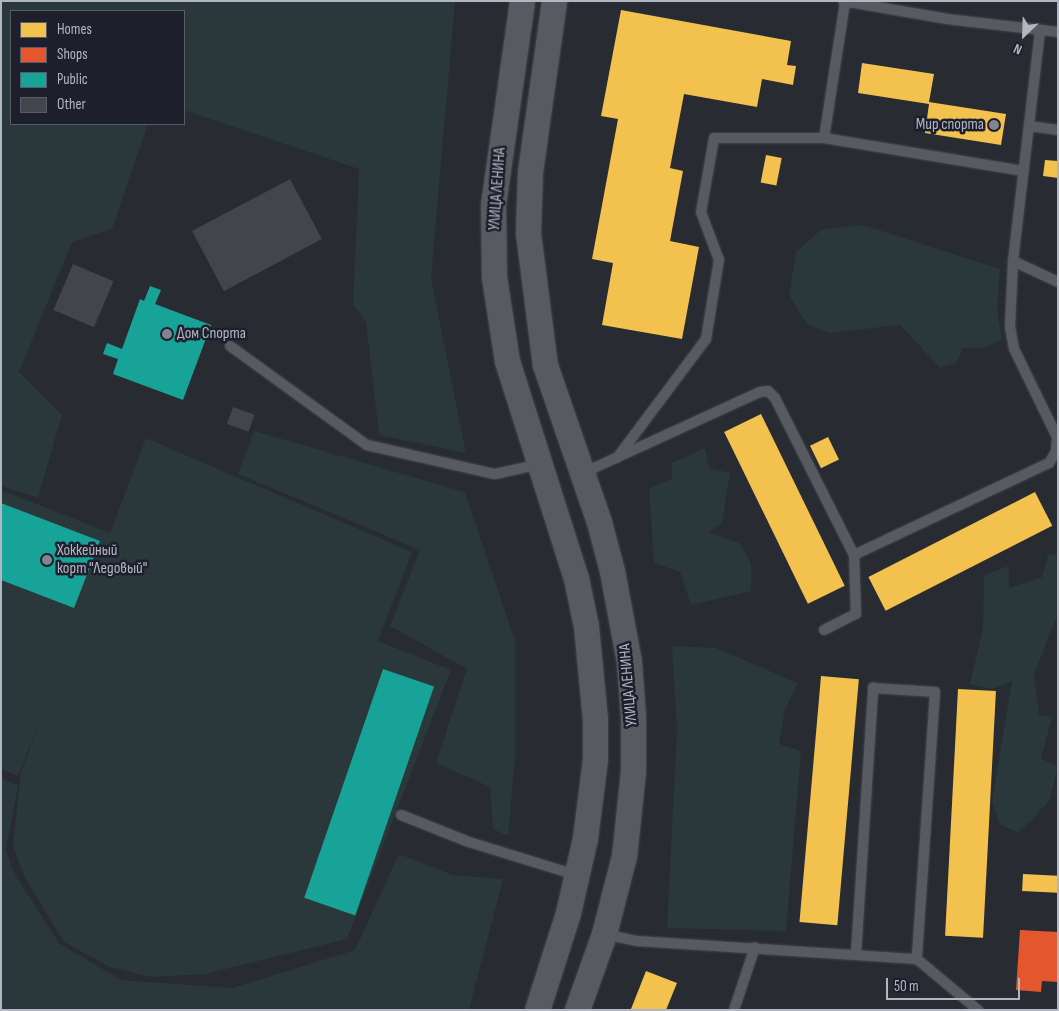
<!DOCTYPE html>
<meta charset="utf-8">
<style>
body{margin:0}
#map{position:relative;width:1059px;height:1011px;overflow:hidden;background:#282b32;font-family:"Sofia Sans Condensed",sans-serif}
div>[style]{position:absolute}
.green>*{inset:0;background:#2a373b}
.homes>*{inset:0;background:#f2c14e;transform-origin:0 0}
.shops>*{inset:0;background:#e4572e}
.public>*{inset:0;background:#17a398;transform-origin:0 0}
.building>*{inset:0;background:#42454b;transform-origin:0 0}
.roads{filter:drop-shadow(0 0 1px #44464b) drop-shadow(0 0 1px #44464b)}
.service>*{height:10px;margin:-5px;padding:0 5px;transform-origin:5px;border-radius:5px;background:#575a61}
.tertiary>*{height:25px;margin:-12.5px;padding:0 12.5px;transform-origin:12.5px;border-radius:12.5px;background:#575a61}
.dots>*{width:14px;height:14px;translate:-50% -50%;box-sizing:border-box;border:2px solid #1d202c;border-radius:50%}
span{translate:-50% -50%;white-space:nowrap;text-align:center;line-height:1.15;-webkit-text-stroke:5px #1d202c;paint-order:stroke}
.poi-label{font-size:16px;color:#b2b6c3}
.right{translate:-100% -50%;text-align:right}
.left{translate:0 -50%;text-align:left}
.street-label{font-size:16px;color:#b2b6c3}
.frame{position:absolute;inset:0;border:2px solid #b2b6c3;pointer-events:none}
.legend{position:absolute;left:10px;top:10px;width:175px;height:115px;box-sizing:border-box;background:#1d202c;border:1px solid #595c68;margin:0;padding:6px 9px;list-style:none;font-size:15px;color:#b2b6c3}
.legend li{display:flex;align-items:center;gap:10px;height:25px}
.legend b{width:25px;border:1px solid #595c68}
.north{position:absolute;left:999px;top:10px;width:50px;height:50px;-webkit-text-stroke:4px #1d202c;paint-order:stroke;rotate:204deg;font-size:14px;font-weight:700;line-height:20px;text-align:center;color:#b2b6c3}
.north::after{content:'';display:block;margin:auto;width:18px;height:22px;background:#b2b6c3;clip-path:polygon(50% 0,100% 100%,50% 72%,0 100%)}
.scale{position:absolute;left:886px;top:978px;width:134px;height:22px;box-sizing:border-box;border:2px solid #b2b6c3;border-top:0;padding-left:6px;font-size:15px;line-height:18px;white-space:nowrap;color:#b2b6c3;-webkit-text-stroke:4px #1d202c;paint-order:stroke}
</style>
<div id="map">
<div class="green">
<div style="clip-path:polygon(1px 1px,455px 1px,431px 278px,466px 453px,379px 435px,366px 322px,353px 305px,359px 169px,184px 110px,184px 11px,11px 11px,11px 124px,148px 124px,112px 229px,72px 242px,19px 372px,62px 415px,38px 498px,1px 486px)"></div>
<div style="clip-path:polygon(863px 225px,1000px 269px,997px 309px,1002px 340px,984px 348px,963px 348px,956px 363px,940px 368px,900px 325px,829px 333px,807px 324px,789px 295px,796px 252px,822px 229px)"></div>
<div style="clip-path:polygon(254px 431px,465px 492px,515px 641px,515px 760px,508px 836px,493px 829px,490px 787px,436px 763px,467px 669px,390px 626px,420px 550px,238px 474px)"></div>
<div style="clip-path:polygon(146px 438px,412px 552px,378px 641px,451px 670px,347px 939px,205px 974px,152px 977px,110px 967px,64px 942px,25px 878px,13px 846px,21px 772px,41px 718px,18px 776px,1px 769px,1px 490px,110px 533px)"></div>
<div style="clip-path:polygon(705px 448px,709px 468px,730px 473px,722px 523px,709px 532px,741px 544px,751px 564px,751px 591px,691px 605px,680px 572px,654px 563px,649px 488px,672px 479px,672px 463px)"></div>
<div style="clip-path:polygon(1058px 553px,1058px 614px,1034px 674px,1039px 715px,1052px 717px,1041px 759px,1058px 766px,1050px 799px,1033px 819px,1018px 832px,1000px 825px,992px 801px,1012px 681px,992px 689px,970px 684px,983px 628px,984px 575px,1009px 566px,1009px 588px,1042px 577px,1048px 555px)"></div>
<div style="clip-path:polygon(672px 646px,716px 648px,798px 683px,785px 709px,779px 744px,801px 751px,786px 931px,667px 928px,677px 729px)"></div>
<div style="clip-path:polygon(1px 778px,18px 786px,6px 849px,12px 869px,59px 943px,121px 980px,233px 988px,355px 950px,399px 854px,453px 875px,503px 879px,469px 1010px,1px 1010px)"></div>
</div>
<div class="homes">
<div style="clip-path:polygon(621px 10px,791px 41px,787px 65px,796px 66px,793px 85px,762px 79px,757px 107px,684px 94px,670px 168px,683px 171px,670px 241px,699px 247px,682px 339px,602px 325px,613px 263px,592px 259px,618px 119px,601px 116px)"></div>
<div style="clip-path:polygon(862px 63px,934px 74px,929px 102px,1006px 114px,1001px 145px,925px 133px,929px 104px,858px 93px)"></div>
<div style="left:766px;top:155px;width:16px;height:28px;rotate:11deg"></div>
<div style="clip-path:polygon(1045px 160px,1058px 161px,1058px 178px,1043px 176px)"></div>
<div style="left:761px;top:414px;width:191px;height:41px;rotate:64deg"></div>
<div style="left:828px;top:437px;width:25px;height:20px;rotate:64deg"></div>
<div style="left:1035px;top:492px;width:38px;height:187px;rotate:63deg"></div>
<div style="left:821px;top:676px;width:38px;height:247px;rotate:5deg"></div>
<div style="left:958px;top:689px;width:38px;height:247px;rotate:3deg"></div>
<div style="left:1023px;top:874px;width:35px;height:17px;rotate:3deg"></div>
<div style="clip-path:polygon(646px 971px,677px 983px,666px 1010px,631px 1009px)"></div>
</div>
<div class="shops">
<div style="clip-path:polygon(1020px 930px,1058px 932px,1058px 982px,1042px 981px,1041px 992px,1016px 990px)"></div>
</div>
<div class="public">
<div style="clip-path:polygon(150px 286px,161px 290px,155px 304px,211px 325px,183px 400px,113px 374px,118px 359px,103px 354px,107px 343px,122px 349px,140px 299px,144px 301px)"></div>
<div style="clip-path:polygon(1px 503px,100px 541px,74px 608px,1px 580px)"></div>
<div style="left:383px;top:669px;width:54px;height:242px;rotate:19deg"></div>
</div>
<div class="building">
<div style="left:290px;top:179px;width:68px;height:111px;rotate:62deg"></div>
<div style="left:73px;top:264px;width:44px;height:50px;rotate:23deg"></div>
<div style="left:233px;top:407px;width:23px;height:18px;rotate:20deg"></div>
</div>
<div class="roads">
<div class="service">
<div style="left:843px;top:1px;width:106px;rotate:9.8deg"></div>
<div style="left:947px;top:19px;width:112px;rotate:6.7deg"></div>
<div style="left:1029px;top:126px;width:29px;rotate:8deg"></div>
<div style="left:824px;top:138px;width:202px;rotate:9.4deg"></div>
<div style="left:1013px;top:261px;width:50px;rotate:25deg"></div>
<div style="left:230px;top:346px;width:169px;rotate:35.9deg"></div>
<div style="left:367px;top:445px;width:131px;rotate:12.8deg"></div>
<div style="left:495px;top:474px;width:46px;rotate:-12.5deg"></div>
<div style="left:617px;top:458px;width:149px;rotate:-53.2deg"></div>
<div style="left:706px;top:339px;width:80px;rotate:-80.7deg"></div>
<div style="left:719px;top:260px;width:51px;rotate:-110.6deg"></div>
<div style="left:701px;top:212px;width:75px;rotate:-80deg"></div>
<div style="left:714px;top:138px;width:110px"></div>
<div style="left:824px;top:138px;width:138px;rotate:-81.2deg"></div>
<div style="left:583px;top:473px;width:195px;rotate:-24.6deg"></div>
<div style="left:760px;top:392px;width:8px;rotate:-7deg"></div>
<div style="left:768px;top:391px;width:10px;rotate:45deg"></div>
<div style="left:775px;top:398px;width:176px;rotate:63.3deg"></div>
<div style="left:854px;top:555px;width:216px;rotate:-25.3deg"></div>
<div style="left:1049px;top:463px;width:13px;rotate:-58deg"></div>
<div style="left:1056px;top:452px;width:15px;rotate:-86deg"></div>
<div style="left:1057px;top:437px;width:98px;rotate:-116deg"></div>
<div style="left:1014px;top:349px;width:22px;rotate:-100deg"></div>
<div style="left:1010px;top:327px;width:66px;rotate:-87.4deg"></div>
<div style="left:1013px;top:261px;width:233px;rotate:-83.3deg"></div>
<div style="left:824px;top:630px;width:36px;rotate:-27deg"></div>
<div style="left:856px;top:614px;width:59px;rotate:-91.9deg"></div>
<div style="left:401px;top:815px;width:73px;rotate:21.7deg"></div>
<div style="left:469px;top:842px;width:112px;rotate:17.1deg"></div>
<div style="left:604px;top:934px;width:34px;rotate:12deg"></div>
<div style="left:637px;top:941px;width:281px;rotate:3.7deg"></div>
<div style="left:917px;top:959px;width:80px;rotate:39.9deg"></div>
<div style="left:856px;top:954px;width:267px;rotate:-86.3deg"></div>
<div style="left:873px;top:688px;width:62px;rotate:3.7deg"></div>
<div style="left:935px;top:692px;width:268px;rotate:93.9deg"></div>
<div style="left:734px;top:1010px;width:66px;rotate:-71.6deg"></div>
</div>
<div class="tertiary">
<div style="left:522px;top:1px;width:206px;rotate:98.1deg"></div>
<div style="left:493px;top:205px;width:72px;rotate:89.2deg"></div>
<div style="left:494px;top:277px;width:85px;rotate:81.2deg"></div>
<div style="left:507px;top:361px;width:228px;rotate:72.4deg"></div>
<div style="left:576px;top:578px;width:49px;rotate:78.2deg"></div>
<div style="left:586px;top:626px;width:93px;rotate:84.5deg"></div>
<div style="left:595px;top:719px;width:40px;rotate:90deg"></div>
<div style="left:595px;top:759px;width:80px;rotate:97.2deg"></div>
<div style="left:585px;top:838px;width:77px;rotate:102.8deg"></div>
<div style="left:568px;top:913px;width:102px;rotate:107.7deg"></div>
<div style="left:554px;top:1px;width:173px;rotate:98deg"></div>
<div style="left:530px;top:172px;width:61px;rotate:91.9deg"></div>
<div style="left:528px;top:233px;width:133px;rotate:82.7deg"></div>
<div style="left:545px;top:365px;width:166px;rotate:71deg"></div>
<div style="left:599px;top:522px;width:51px;rotate:75.1deg"></div>
<div style="left:612px;top:571px;width:93px;rotate:79.4deg"></div>
<div style="left:629px;top:662px;width:54px;rotate:85.8deg"></div>
<div style="left:633px;top:716px;width:55px;rotate:90deg"></div>
<div style="left:633px;top:771px;width:85px;rotate:96deg"></div>
<div style="left:624px;top:856px;width:81px;rotate:104.4deg"></div>
<div style="left:604px;top:934px;width:81px;rotate:109.6deg"></div>
</div>
</div>
<div class="dots">
<div style="left:994px;top:125px;background:#828590"></div>
<div style="left:167px;top:334px;background:#828590"></div>
<div style="left:47px;top:560px;background:#828590"></div>
</div>
<div class="poi-label">
<span class="right" style="left:984px;top:125px">Мир спорта</span>
<span class="left" style="left:177px;top:334px">Дом Спорта</span>
<span class="left" style="left:57px;top:560px">Хоккейный<br>корт "Ледовый"</span>
</div>
<div class="street-label">
<span style="left:498px;top:189px;rotate:-86deg">УЛИЦА ЛЕНИНА</span>
<span style="left:629px;top:685px;rotate:-95deg">УЛИЦА ЛЕНИНА</span>
</div>
<div class="frame"></div>
<ul class="legend">
<li><b style="height:14px;background:#f2c14e"></b>Homes</li>
<li><b style="height:14px;background:#e4572e"></b>Shops</li>
<li><b style="height:14px;background:#17a398"></b>Public</li>
<li><b style="height:14px;background:#42454b"></b>Other</li>
</ul>
<div class="north">N</div>
<div class="scale">50 m</div>
</div>
